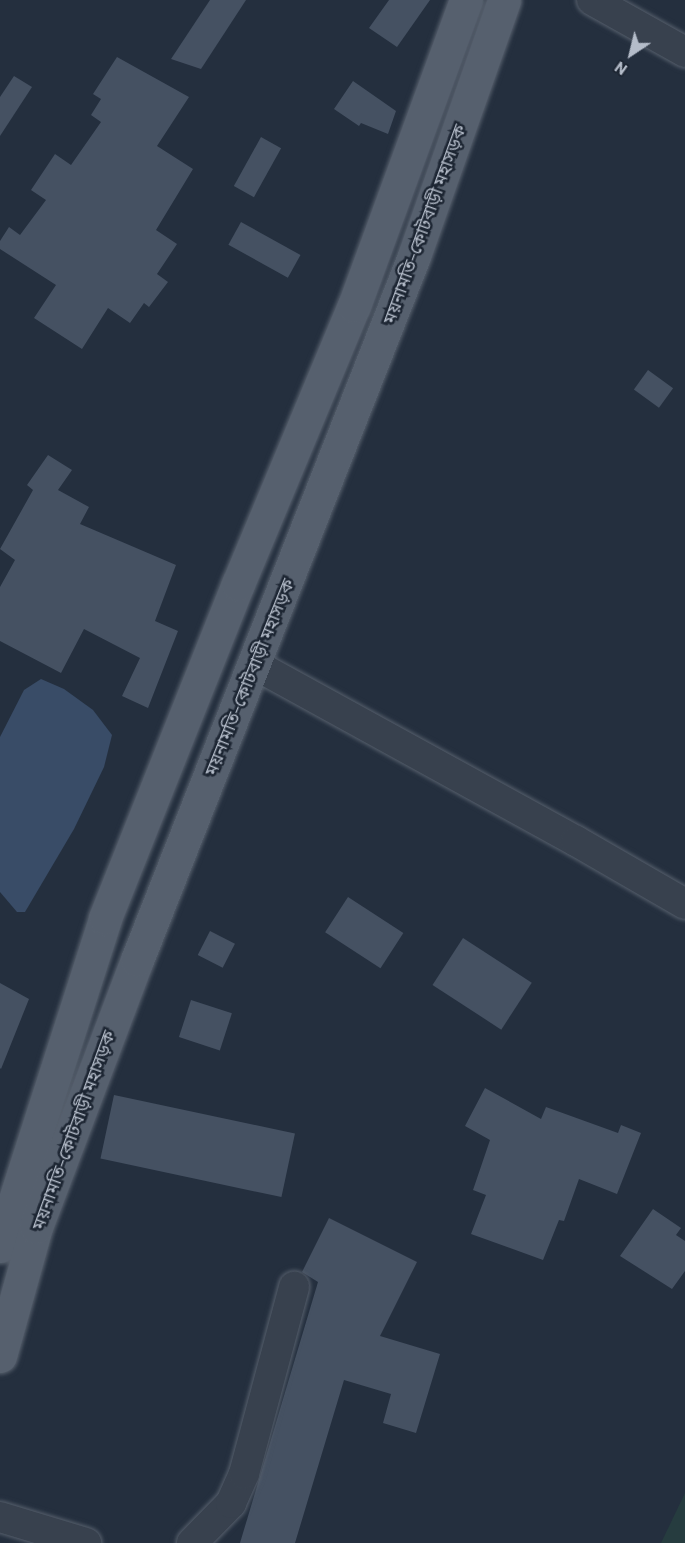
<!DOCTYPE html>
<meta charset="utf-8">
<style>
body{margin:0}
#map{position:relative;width:685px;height:1543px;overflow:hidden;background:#242f3e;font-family:Barlow,"Noto Sans Bengali",sans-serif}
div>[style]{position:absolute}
.green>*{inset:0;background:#263c3f}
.water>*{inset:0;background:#394c67}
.building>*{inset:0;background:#455162;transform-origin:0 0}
.roads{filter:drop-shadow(0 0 2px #565f6c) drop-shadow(0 0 2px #565f6c)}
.minor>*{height:30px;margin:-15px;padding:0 15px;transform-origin:15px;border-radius:15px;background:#38414e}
.major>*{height:33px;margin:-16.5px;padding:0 16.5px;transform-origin:16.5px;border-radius:16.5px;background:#56606e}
span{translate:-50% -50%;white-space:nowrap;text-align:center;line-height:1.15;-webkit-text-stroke:5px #1d2633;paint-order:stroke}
.street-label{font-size:18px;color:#b4bcc9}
.north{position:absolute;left:601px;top:24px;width:60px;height:60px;-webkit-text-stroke:4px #1d2633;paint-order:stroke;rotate:215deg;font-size:16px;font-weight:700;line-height:24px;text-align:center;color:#b4bcc9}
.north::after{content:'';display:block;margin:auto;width:21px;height:27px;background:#b4bcc9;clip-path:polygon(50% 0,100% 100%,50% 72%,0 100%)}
</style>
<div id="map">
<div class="green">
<div style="clip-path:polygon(685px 1493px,685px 1543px,661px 1543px)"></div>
</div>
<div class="water">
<div style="clip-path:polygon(41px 679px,64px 689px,93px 710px,112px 735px,104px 767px,74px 829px,25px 912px,17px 912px,0 892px,0 737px,24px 690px)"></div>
</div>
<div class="building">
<div style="clip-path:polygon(210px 0,246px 0,201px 69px,171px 59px)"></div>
<div style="clip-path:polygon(389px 0,430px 0,397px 47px,369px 28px)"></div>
<div style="clip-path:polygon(117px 57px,189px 97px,157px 146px,193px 169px,156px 230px,177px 244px,157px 274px,168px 282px,149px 307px,144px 303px,130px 323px,108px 308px,82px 349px,34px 318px,56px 285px,0 249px,0 241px,9px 227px,20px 235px,46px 200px,31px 190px,55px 154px,71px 165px,101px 122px,91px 115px,101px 99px,93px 94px)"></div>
<div style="clip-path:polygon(14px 76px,32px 87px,0 136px,0 97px)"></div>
<div style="clip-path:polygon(353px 81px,396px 111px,388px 134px,361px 123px,359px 126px,334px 109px)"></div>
<div style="left:261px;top:137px;width:23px;height:56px;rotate:29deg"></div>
<div style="left:241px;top:222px;width:68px;height:26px;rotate:29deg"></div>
<div style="left:648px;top:370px;width:31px;height:24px;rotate:36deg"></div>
<div style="clip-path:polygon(48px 455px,72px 470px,58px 490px,89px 507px,80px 524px,176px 565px,155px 621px,178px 631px,148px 708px,122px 696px,140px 658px,84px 629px,61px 673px,0 641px,0 587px,15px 560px,0 549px,33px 490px,27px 485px)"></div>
<div style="left:348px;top:897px;width:66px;height:42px;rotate:33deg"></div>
<div style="left:210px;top:931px;width:28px;height:27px;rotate:27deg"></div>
<div style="left:463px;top:938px;width:82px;height:56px;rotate:33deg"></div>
<div style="clip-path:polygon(0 983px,29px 999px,1px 1069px,0 1068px)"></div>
<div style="left:191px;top:1000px;width:43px;height:39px;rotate:18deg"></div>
<div style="clip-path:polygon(485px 1088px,541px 1119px,546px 1107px,618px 1133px,621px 1125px,641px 1133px,617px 1194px,579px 1179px,564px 1221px,559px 1220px,543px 1260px,471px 1234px,486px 1195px,473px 1190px,490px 1140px,465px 1126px)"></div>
<div style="left:114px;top:1095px;width:185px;height:65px;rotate:12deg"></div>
<div style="clip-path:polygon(653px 1209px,681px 1228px,676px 1235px,685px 1241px,685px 1271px,672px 1289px,620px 1256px)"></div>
<div style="clip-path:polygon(329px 1218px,417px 1262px,380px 1336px,440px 1354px,416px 1433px,383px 1423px,391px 1394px,344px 1380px,295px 1543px,240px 1543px,318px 1282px,302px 1272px)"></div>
</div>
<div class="roads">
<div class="minor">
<div style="left:592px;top:0;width:107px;rotate:29.2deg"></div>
<div style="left:254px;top:664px;width:367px;rotate:28.8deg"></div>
<div style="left:576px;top:841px;width:126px;rotate:30deg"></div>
<div style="left:0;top:1517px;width:90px;rotate:16.8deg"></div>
<div style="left:192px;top:1543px;width:56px;rotate:-45.7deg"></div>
<div style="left:231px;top:1503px;width:32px;rotate:-66deg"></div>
<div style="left:244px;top:1474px;width:194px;rotate:-75deg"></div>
</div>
<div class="major">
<div style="left:0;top:1246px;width:344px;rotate:-72.2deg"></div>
<div style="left:105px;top:918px;width:360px;rotate:-68.3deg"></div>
<div style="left:238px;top:584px;width:301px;rotate:-67.4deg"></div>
<div style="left:354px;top:306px;width:326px;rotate:-69.9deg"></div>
<div style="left:0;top:1356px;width:134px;rotate:-74.4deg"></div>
<div style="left:36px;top:1227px;width:285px;rotate:-69.3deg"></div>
<div style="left:137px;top:960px;width:757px;rotate:-68.52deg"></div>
<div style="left:414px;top:256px;width:271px;rotate:-70.6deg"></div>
</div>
</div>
<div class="street-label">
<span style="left:424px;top:224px;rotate:-70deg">ময়নামতি–কোটবাড়ী মহাসড়ক</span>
<span style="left:249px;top:677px;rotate:-68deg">ময়নামতি–কোটবাড়ী মহাসড়ক</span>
<span style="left:73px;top:1130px;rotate:-70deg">ময়নামতি–কোটবাড়ী মহাসড়ক</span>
</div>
<div class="north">N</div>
</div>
